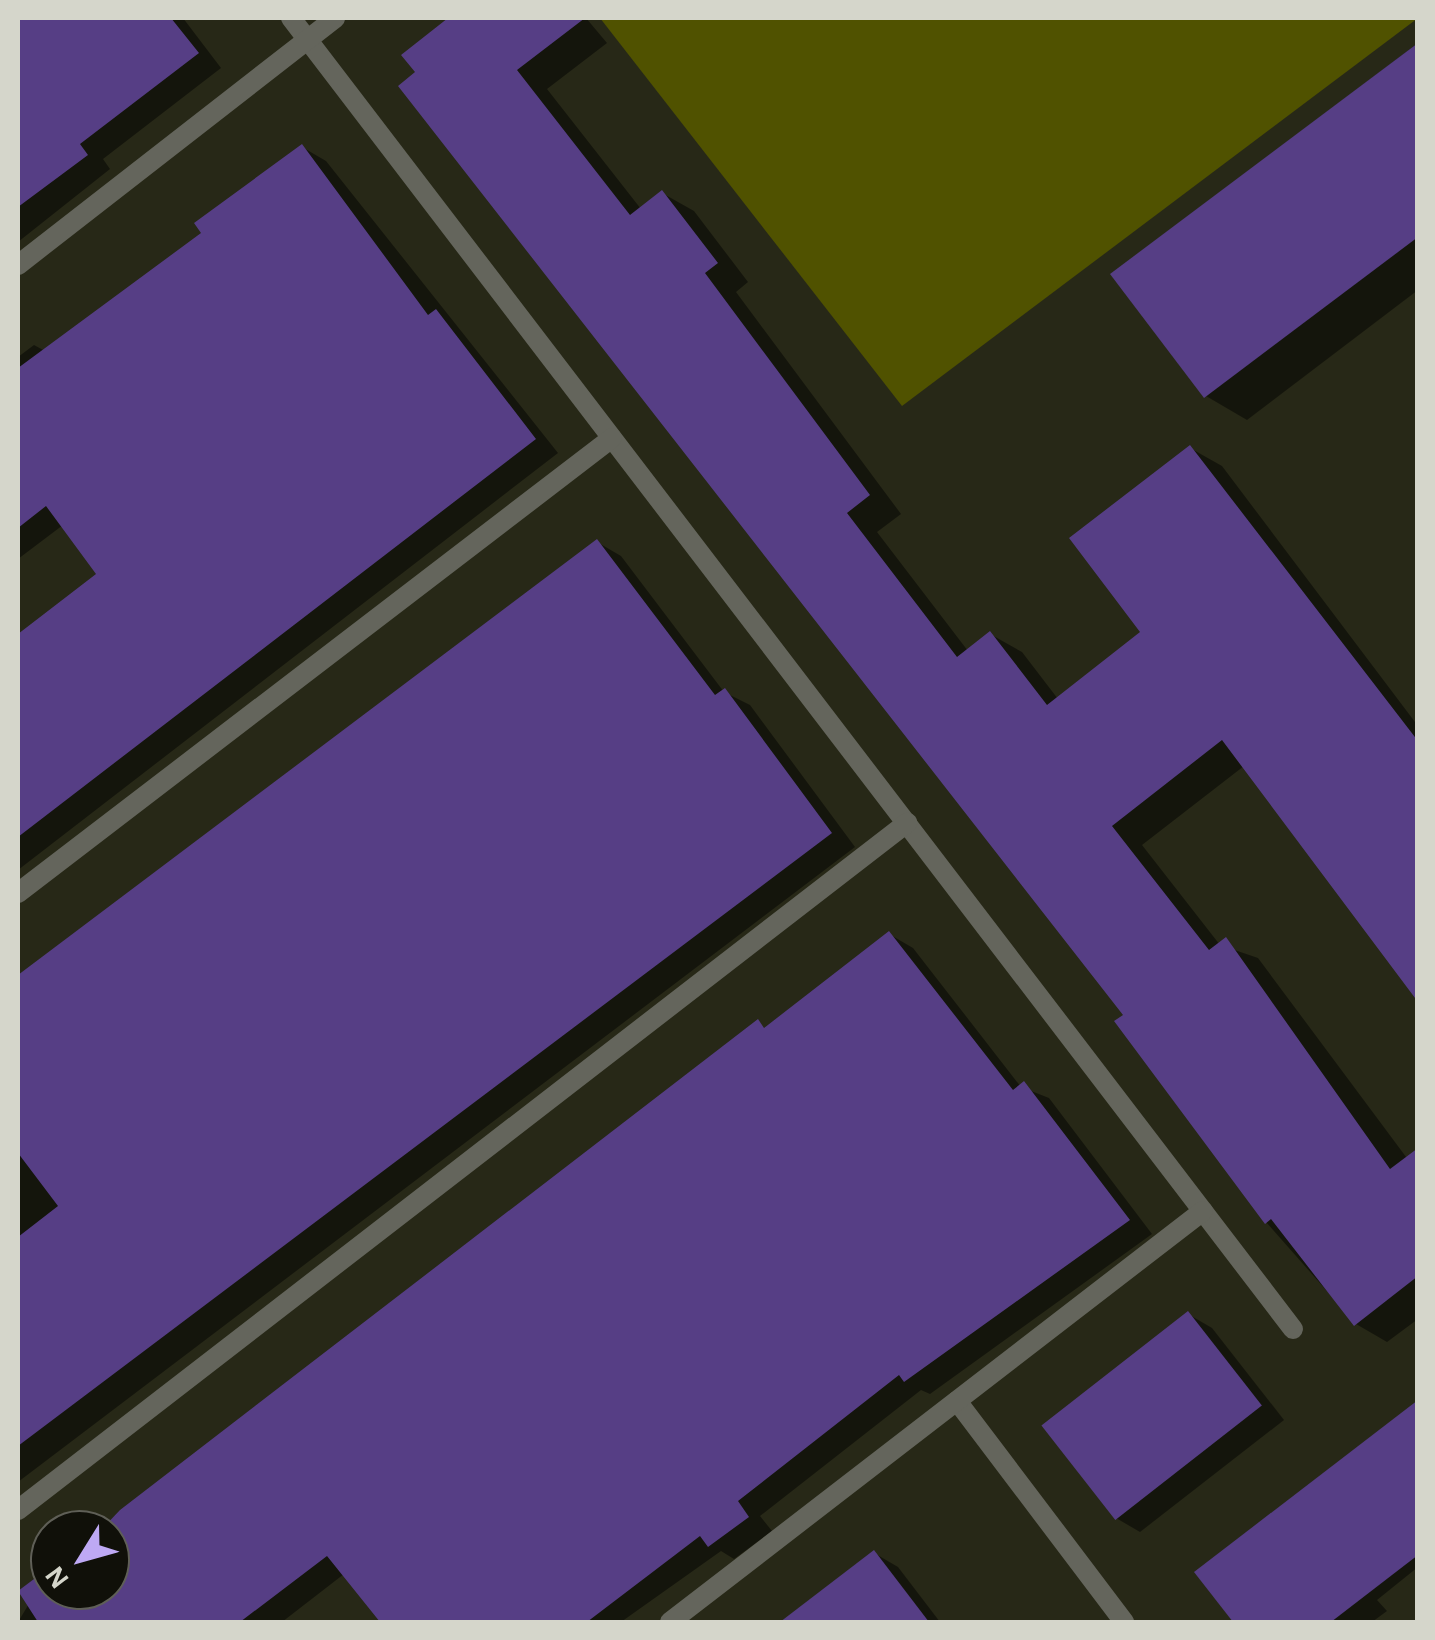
<!DOCTYPE html>
<style>
body{margin:0}
#map{position:relative;width:1435px;height:1640px;overflow:hidden;background:#272817;font-family:"Alegreya Sans",sans-serif}
div>[style]{position:absolute}
.green>*{inset:0;background:#505200}
.shadow>*{inset:0;background:#0007}
.building>*{inset:0;background:#563e85;transform-origin:0 0}
.service>*{height:20px;margin:-10px;padding:0 10px;transform-origin:10px;border-radius:10px;background:#64655c}
span{translate:-50% -50%;white-space:nowrap;text-align:center;line-height:1.15;-webkit-text-stroke:8px #101009;paint-order:stroke}
.frame{position:absolute;inset:0;border:20px solid #d5d6cb;pointer-events:none}
.north{position:absolute;left:30px;top:1510px;width:100px;height:100px;box-sizing:border-box;background:#101009;border:2px solid #5f5f57;border-radius:50%;rotate:233deg;font-size:28px;font-weight:700;line-height:40px;text-align:center;color:#d5d6cb}
.north::after{content:'';display:block;margin:auto;width:35px;height:45px;background:#bea9f4;clip-path:polygon(50% 0,100% 100%,50% 72%,0 100%)}
</style>
<div id="map">
<div class="green">
<div style="clip-path:polygon(600px 18px,1418px 18px,902px 406px)"></div>
</div>
<div class="shadow">
<div style="clip-path:polygon(70px 18px,183px 18px,221px 68px,103px 159px,110px 169px,18px 242px,18px 56px)"></div>
<div style="clip-path:polygon(452px 18px,586px 18px,607px 43px,547px 89px,641px 209px,662px 193px,694px 211px,748px 282px,736px 292px,901px 514px,877px 532px,968px 651px,990px 634px,1022px 652px,1058px 699px,1143px 632px,1190px 448px,1222px 466px,1418px 726px,1418px 998px,1244px 766px,1142px 845px,1220px 945px,1258px 958px,1418px 1173px,1418px 1319px,1387px 1342px,1356px 1324px,1266px 1222px,1126px 1016px,405px 55px)"></div>
<div style="clip-path:polygon(1418px 43px,1418px 290px,1247px 420px,1206px 396px,1114px 274px)"></div>
<div style="clip-path:polygon(302px 147px,326px 161px,558px 453px,18px 870px,18px 637px,100px 574px,63px 525px,18px 559px,18px 357px,34px 345px,45px 351px,204px 233px)"></div>
<div style="clip-path:polygon(597px 542px,621px 556px,724px 692px,750px 705px,855px 847px,18px 1482px,18px 977px)"></div>
<div style="clip-path:polygon(889px 934px,913px 948px,1021px 1087px,1049px 1098px,1152px 1234px,930px 1394px,921px 1390px,760px 1516px,772px 1531px,734px 1559px,721px 1551px,621px 1622px,383px 1622px,344px 1574px,282px 1622px,18px 1622px,50px 1569px,50px 1590px,110px 1590px,110px 1530px,99px 1530px)"></div>
<div style="clip-path:polygon(1188px 1314px,1212px 1328px,1284px 1420px,1140px 1532px,1116px 1518px)"></div>
<div style="clip-path:polygon(1418px 1401px,1418px 1567px,1377px 1600px,1387px 1611px,1372px 1622px,1237px 1622px,1198px 1572px)"></div>
<div style="clip-path:polygon(874px 1553px,898px 1567px,940px 1622px,787px 1622px)"></div>
</div>
<div class="building">
<div style="clip-path:polygon(18px 18px,171px 18px,199px 53px,80px 144px,88px 155px,18px 207px)"></div>
<div style="clip-path:polygon(448px 18px,585px 18px,517px 70px,630px 215px,662px 190px,718px 263px,705px 273px,870px 495px,847px 513px,957px 657px,990px 631px,1047px 705px,1140px 632px,1069px 538px,1190px 445px,1418px 741px,1418px 1002px,1222px 740px,1112px 826px,1209px 950px,1226px 937px,1390px 1169px,1418px 1148px,1418px 1276px,1354px 1326px,1271px 1219px,1265px 1224px,1114px 1021px,1123px 1015px,398px 86px,415px 72px,401px 55px)"></div>
<div style="clip-path:polygon(1418px 43px,1418px 237px,1204px 398px,1110px 274px)"></div>
<div style="clip-path:polygon(302px 144px,428px 315px,436px 309px,536px 439px,18px 837px,18px 634px,96px 574px,46px 506px,18px 528px,18px 368px,201px 233px,194px 223px)"></div>
<div style="clip-path:polygon(597px 539px,715px 695px,725px 688px,832px 833px,18px 1446px,18px 1237px,58px 1206px,18px 1153px,18px 975px)"></div>
<div style="clip-path:polygon(889px 931px,1013px 1090px,1024px 1081px,1130px 1220px,904px 1382px,899px 1375px,738px 1501px,749px 1517px,708px 1547px,700px 1536px,587px 1622px,380px 1622px,327px 1556px,240px 1622px,38px 1622px,18px 1591px,50px 1567px,50px 1590px,110px 1590px,110px 1530px,101px 1530px,120px 1510px,758px 1019px,764px 1028px)"></div>
<div style="left:1188px;top:1311px;width:120px;height:186px;rotate:52deg"></div>
<div style="clip-path:polygon(1418px 1400px,1418px 1555px,1331px 1622px,1233px 1622px,1194px 1572px)"></div>
<div style="clip-path:polygon(874px 1550px,929px 1622px,780px 1622px)"></div>
</div>
<div class="service">
<div style="left:291px;top:18px;width:1650px;rotate:52.61deg"></div>
<div style="left:18px;top:265px;width:402px;rotate:-37.9deg"></div>
<div style="left:18px;top:893px;width:748px;rotate:-37.45deg"></div>
<div style="left:957px;top:1401px;width:277px;rotate:52.9deg"></div>
<div style="left:18px;top:1510px;width:1124px;rotate:-37.7deg"></div>
<div style="left:670px;top:1622px;width:673px;rotate:-37.64deg"></div>
</div>
<div class="frame"></div>
<div class="north">N</div>
</div>
